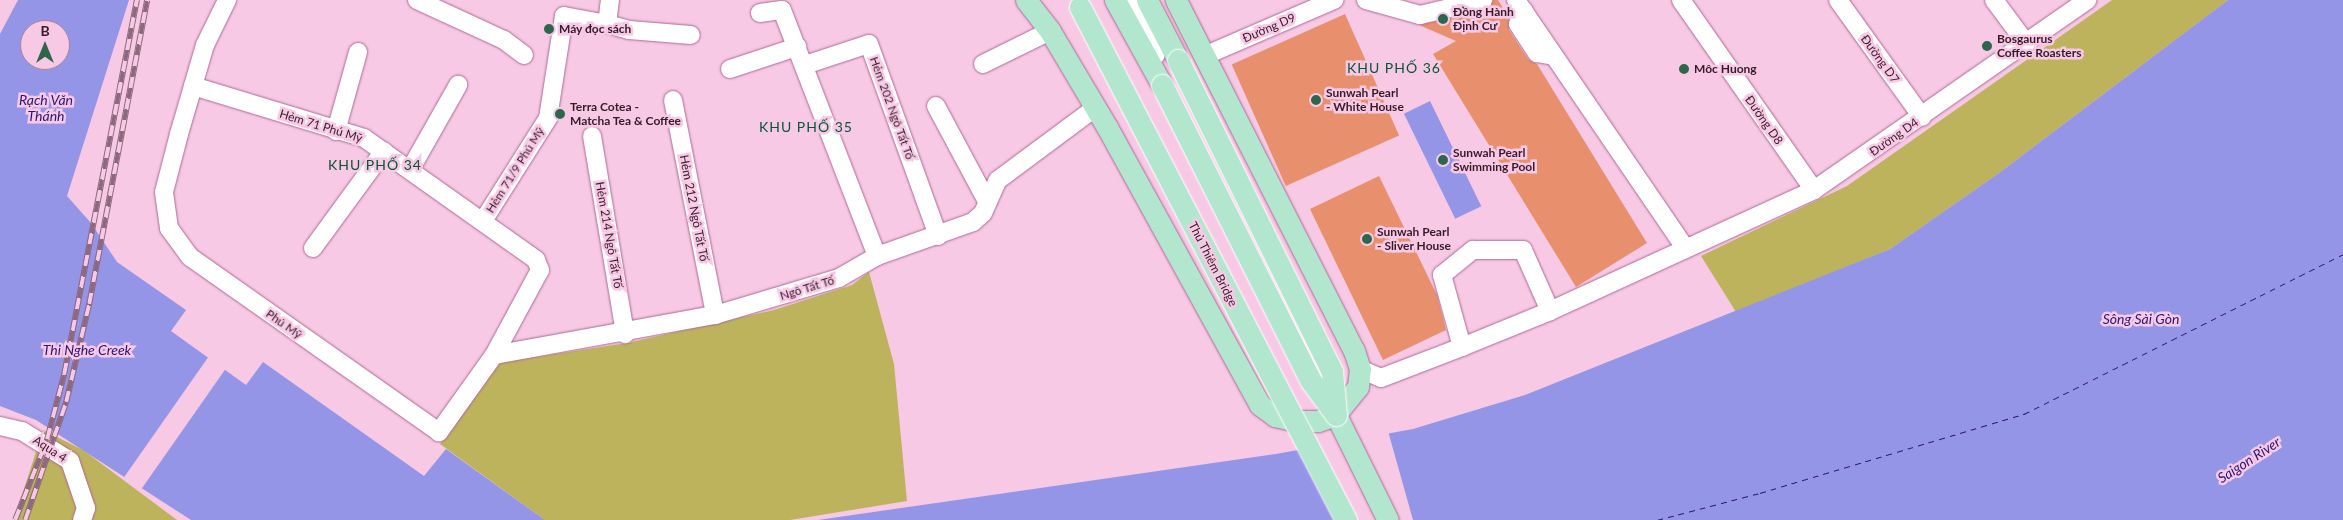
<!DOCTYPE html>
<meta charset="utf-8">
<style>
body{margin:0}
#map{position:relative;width:2343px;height:520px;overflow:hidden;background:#f7c9e4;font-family:Lato,sans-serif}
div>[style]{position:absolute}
.green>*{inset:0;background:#beb35d}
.water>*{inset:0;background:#9495e6;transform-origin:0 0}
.pier>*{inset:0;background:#f7c9e4;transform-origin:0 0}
.ferry>*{height:1px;margin-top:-0.5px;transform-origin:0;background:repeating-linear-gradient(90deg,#2a1674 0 6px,transparent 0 11px)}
.building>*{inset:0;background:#e8906d;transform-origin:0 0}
.roads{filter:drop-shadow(0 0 1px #ae6994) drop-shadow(0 0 1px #ae6994)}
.minor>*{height:18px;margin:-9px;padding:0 9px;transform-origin:9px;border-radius:9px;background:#fff}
.major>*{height:21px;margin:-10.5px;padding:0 10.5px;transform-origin:10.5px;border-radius:10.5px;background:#b2e6ce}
.rail>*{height:5.5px;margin-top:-2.75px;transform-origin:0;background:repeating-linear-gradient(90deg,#f7c9e4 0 11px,#8d697f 0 22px);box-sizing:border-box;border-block:1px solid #8d697f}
.bridges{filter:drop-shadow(0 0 1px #fff) drop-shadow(0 0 1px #fff)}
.major-bridge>*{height:21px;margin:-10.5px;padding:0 10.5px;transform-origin:10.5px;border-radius:10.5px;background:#b2e6ce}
.dots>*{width:14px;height:14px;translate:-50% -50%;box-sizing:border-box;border:2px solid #f7c9e4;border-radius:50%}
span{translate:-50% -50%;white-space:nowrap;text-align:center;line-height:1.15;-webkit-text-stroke:5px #f7c9e4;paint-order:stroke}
.poi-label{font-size:12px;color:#371b2c;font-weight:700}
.left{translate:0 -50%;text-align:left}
.street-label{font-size:12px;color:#371b2c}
.neighbourhood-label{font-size:14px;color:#0b5238;letter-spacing:1px}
.water-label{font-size:14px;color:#2a1674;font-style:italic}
.north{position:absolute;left:20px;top:20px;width:50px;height:50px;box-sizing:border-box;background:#f7c9e4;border:1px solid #aa839a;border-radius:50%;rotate:0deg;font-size:14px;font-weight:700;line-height:20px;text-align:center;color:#371b2c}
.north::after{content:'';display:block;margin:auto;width:18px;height:22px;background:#2e664d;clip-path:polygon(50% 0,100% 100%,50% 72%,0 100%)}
</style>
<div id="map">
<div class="green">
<div style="clip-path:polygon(2112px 0,2228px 0,1999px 173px,1890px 249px,1736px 312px,1701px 256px,1847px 186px)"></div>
<div style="clip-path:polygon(869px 272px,894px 364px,907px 501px,790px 520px,545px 520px,440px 444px,497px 363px,627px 343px,774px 310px,852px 285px)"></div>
<div style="clip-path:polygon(43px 430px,83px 450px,177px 520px,14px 520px)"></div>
</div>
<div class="water">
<div style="clip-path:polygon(evenodd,18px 0,129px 0,67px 196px,91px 223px,117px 262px,186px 310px,171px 331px,246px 385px,263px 362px,424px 476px,446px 449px,545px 520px,191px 520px,36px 420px,0 406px,0 34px,18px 0,30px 30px,60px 30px,60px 60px,30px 60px,30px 30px)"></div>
<div style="clip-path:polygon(2228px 0,2343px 0,2343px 520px,818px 520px,1276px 454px,1413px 429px,1525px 395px,1890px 249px,1999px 173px)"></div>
<div style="left:1430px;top:101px;width:117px;height:29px;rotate:64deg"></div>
</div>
<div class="pier">
<div style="left:209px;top:356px;width:21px;height:149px;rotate:35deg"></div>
<div style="clip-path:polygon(1388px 431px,1413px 520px,1338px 520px,1300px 447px)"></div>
</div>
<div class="ferry">
<div style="left:1657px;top:520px;width:106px;rotate:-14.7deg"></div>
<div style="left:1760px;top:493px;width:276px;rotate:-16.7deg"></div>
<div style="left:2024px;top:414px;width:357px;rotate:-26.6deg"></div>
</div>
<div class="building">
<div style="clip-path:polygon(1493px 0,1498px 0,1509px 18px,1509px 30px,1528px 59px,1537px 64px,1647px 243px,1576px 287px,1433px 54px,1456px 41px,1419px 25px,1485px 10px)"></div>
<div style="left:1345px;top:14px;width:133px;height:124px;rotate:66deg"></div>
<div style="clip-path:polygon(1379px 176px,1437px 295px,1446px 330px,1383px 360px,1310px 209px)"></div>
</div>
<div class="roads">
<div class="minor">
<div style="left:417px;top:0;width:96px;rotate:24.7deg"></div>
<div style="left:504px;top:40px;width:25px;rotate:37deg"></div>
<div style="left:1129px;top:0;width:61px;rotate:63.9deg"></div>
<div style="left:1366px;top:0;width:56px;rotate:15.5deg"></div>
<div style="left:1420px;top:15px;width:65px;rotate:-13.4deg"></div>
<div style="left:1516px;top:0;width:301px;rotate:55.7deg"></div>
<div style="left:1681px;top:0;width:232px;rotate:55deg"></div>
<div style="left:1838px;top:0;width:144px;rotate:54.3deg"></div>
<div style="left:1994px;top:0;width:54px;rotate:53.3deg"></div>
<div style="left:1524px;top:11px;width:14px;rotate:115deg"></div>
<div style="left:1518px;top:24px;width:35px;rotate:57deg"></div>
<div style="left:1537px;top:53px;width:17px;rotate:10deg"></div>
<div style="left:760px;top:13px;width:22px;rotate:-8deg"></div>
<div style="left:782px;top:10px;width:264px;rotate:68.9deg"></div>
<div style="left:607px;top:24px;width:23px;rotate:15deg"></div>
<div style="left:629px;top:30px;width:62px;rotate:4.6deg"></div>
<div style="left:1204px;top:56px;width:142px;rotate:-23.3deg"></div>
<div style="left:983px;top:64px;width:75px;rotate:-26.2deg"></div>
<div style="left:805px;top:65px;width:67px;rotate:-18.2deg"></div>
<div style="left:869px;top:44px;width:204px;rotate:70.2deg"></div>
<div style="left:730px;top:69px;width:71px;rotate:-18.2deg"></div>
<div style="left:193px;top:86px;width:179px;rotate:16.9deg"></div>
<div style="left:364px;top:138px;width:211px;rotate:35.3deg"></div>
<div style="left:536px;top:260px;width:11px;rotate:68deg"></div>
<div style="left:540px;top:270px;width:97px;rotate:118.4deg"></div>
<div style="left:494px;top:355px;width:95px;rotate:125.5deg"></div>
<div style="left:439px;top:432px;width:304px;rotate:-144.9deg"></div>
<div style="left:190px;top:257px;width:36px;rotate:-126deg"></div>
<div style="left:169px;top:228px;width:36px;rotate:-98deg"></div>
<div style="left:164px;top:192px;width:60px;rotate:-75.5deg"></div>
<div style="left:179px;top:134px;width:50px;rotate:-73.7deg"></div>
<div style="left:193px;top:86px;width:43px;rotate:-73.7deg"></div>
<div style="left:205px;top:45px;width:50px;rotate:-63.9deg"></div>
<div style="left:673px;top:100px;width:219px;rotate:78.9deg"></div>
<div style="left:936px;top:106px;width:108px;rotate:61.8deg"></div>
<div style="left:336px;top:131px;width:82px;rotate:-74.4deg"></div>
<div style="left:592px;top:136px;width:201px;rotate:80.5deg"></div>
<div style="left:410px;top:170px;width:98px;rotate:-60.5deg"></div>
<div style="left:483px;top:221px;width:122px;rotate:-57.7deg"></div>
<div style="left:548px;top:118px;width:103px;rotate:-81.1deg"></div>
<div style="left:564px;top:16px;width:44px;rotate:10.5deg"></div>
<div style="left:607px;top:24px;width:24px;rotate:-83deg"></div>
<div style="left:313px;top:248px;width:120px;rotate:-53.8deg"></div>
<div style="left:1462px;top:347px;width:75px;rotate:-105.5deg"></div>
<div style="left:1442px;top:275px;width:40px;rotate:-39deg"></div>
<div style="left:1473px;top:250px;width:50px"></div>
<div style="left:1523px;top:250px;width:67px;rotate:66.1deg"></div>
<div style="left:494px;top:355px;width:225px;rotate:-10.3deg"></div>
<div style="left:715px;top:315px;width:129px;rotate:-16.6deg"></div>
<div style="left:839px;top:278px;width:44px;rotate:-30.1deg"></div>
<div style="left:877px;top:256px;width:102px;rotate:-19.5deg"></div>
<div style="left:973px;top:222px;width:13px;rotate:-42deg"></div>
<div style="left:983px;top:213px;width:36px;rotate:-66deg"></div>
<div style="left:998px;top:180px;width:121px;rotate:-36.6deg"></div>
<div style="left:1360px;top:369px;width:23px;rotate:23deg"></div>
<div style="left:1381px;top:378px;width:87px;rotate:-20.9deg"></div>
<div style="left:1462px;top:347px;width:95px;rotate:-22.2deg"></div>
<div style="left:1550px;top:311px;width:290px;rotate:-24.6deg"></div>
<div style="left:1814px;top:190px;width:333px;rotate:-34.8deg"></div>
<div style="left:0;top:426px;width:23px;rotate:13deg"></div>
<div style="left:22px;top:431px;width:57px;rotate:32deg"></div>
<div style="left:70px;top:461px;width:50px;rotate:71.2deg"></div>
<div style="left:86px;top:508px;width:13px;rotate:108deg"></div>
</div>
<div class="major">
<div style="left:1026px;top:0;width:39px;rotate:52deg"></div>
<div style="left:1050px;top:31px;width:112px;rotate:59.3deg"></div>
<div style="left:1107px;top:127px;width:317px;rotate:61.2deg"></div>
<div style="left:1260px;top:405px;width:19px;rotate:36deg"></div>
<div style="left:1275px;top:416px;width:22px;rotate:13deg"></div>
<div style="left:1296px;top:421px;width:22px"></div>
<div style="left:1318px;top:421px;width:18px;rotate:-19deg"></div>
<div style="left:1335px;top:415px;width:36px;rotate:-51deg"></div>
<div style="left:1358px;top:387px;width:18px;rotate:-84deg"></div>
<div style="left:1360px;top:369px;width:19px;rotate:-108deg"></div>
<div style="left:1354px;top:351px;width:394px;rotate:-116.9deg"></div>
<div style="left:1115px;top:0;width:97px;rotate:61.1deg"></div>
<div style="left:1147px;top:0;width:68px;rotate:62.7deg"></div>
<div style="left:1336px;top:415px;width:117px;rotate:63.7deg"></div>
</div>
</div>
<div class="rail">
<div style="left:15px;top:520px;width:87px;rotate:-68.4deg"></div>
<div style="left:47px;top:439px;width:67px;rotate:-75.3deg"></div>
<div style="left:64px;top:374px;width:381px;rotate:-79deg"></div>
<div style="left:25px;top:520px;width:125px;rotate:-70.8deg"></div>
<div style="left:66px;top:402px;width:101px;rotate:-76.8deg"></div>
<div style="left:89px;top:304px;width:309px;rotate:-79.2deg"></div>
</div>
<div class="bridges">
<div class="major-bridge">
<div style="left:1080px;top:7px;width:578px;rotate:62.59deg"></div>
<div style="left:1178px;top:60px;width:348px;rotate:63.7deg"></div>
<div style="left:1332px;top:372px;width:43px;rotate:84.7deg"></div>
<div style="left:1162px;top:85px;width:331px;rotate:63.3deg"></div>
<div style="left:1311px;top:381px;width:42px;rotate:53.7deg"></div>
</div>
</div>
<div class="dots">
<div style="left:1443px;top:19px;background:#2e664d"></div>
<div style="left:549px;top:29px;background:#2e664d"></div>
<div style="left:1987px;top:46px;background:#2e664d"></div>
<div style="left:1684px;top:69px;background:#2e664d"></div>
<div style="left:1316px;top:100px;background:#2e664d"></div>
<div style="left:560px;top:114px;background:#2e664d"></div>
<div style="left:1443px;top:160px;background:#2e664d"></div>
<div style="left:1367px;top:239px;background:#2e664d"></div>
</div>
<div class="poi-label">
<span class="left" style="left:1453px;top:19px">Đồng Hành<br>Định Cư</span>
<span class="left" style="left:559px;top:29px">Máy đọc sách</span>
<span class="left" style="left:1997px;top:46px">Bosgaurus<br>Coffee Roasters</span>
<span class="left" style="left:1694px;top:69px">Môc Huong</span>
<span class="left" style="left:1326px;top:100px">Sunwah Pearl<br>- White House</span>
<span class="left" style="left:570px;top:114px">Terra Cotea -<br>Matcha Tea &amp; Coffee</span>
<span class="left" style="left:1453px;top:160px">Sunwah Pearl<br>Swimming Pool</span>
<span class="left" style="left:1377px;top:239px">Sunwah Pearl<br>- Sliver House</span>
</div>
<div class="street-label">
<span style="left:1269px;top:28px;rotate:-23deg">Đường D9</span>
<span style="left:1880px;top:59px;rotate:54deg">Đường D7</span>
<span style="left:892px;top:108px;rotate:70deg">Hẻm 202 Ngô Tất Tố</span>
<span style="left:1764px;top:120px;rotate:55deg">Đường D8</span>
<span style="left:321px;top:126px;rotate:17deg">Hẻm 71 Phú Mỹ</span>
<span style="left:1894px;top:137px;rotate:-35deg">Đường D4</span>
<span style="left:515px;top:170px;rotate:-58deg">Hẻm 71/9 Phú Mỹ</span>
<span style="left:694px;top:208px;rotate:79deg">Hẻm 212 Ngô Tất Tố</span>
<span style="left:609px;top:235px;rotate:80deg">Hẻm 214 Ngô Tất Tố</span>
<span style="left:1213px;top:264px;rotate:63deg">Thủ Thiêm Bridge</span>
<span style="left:807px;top:288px;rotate:-17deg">Ngô Tất Tố</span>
<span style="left:284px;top:324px;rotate:35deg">Phú Mỹ</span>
<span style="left:50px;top:449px;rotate:33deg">Aqua 4</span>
</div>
<div class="neighbourhood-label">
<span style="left:1394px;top:68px">KHU PHỐ 36</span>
<span style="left:806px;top:127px">KHU PHỐ 35</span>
<span style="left:375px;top:165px">KHU PHỐ 34</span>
</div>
<div class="water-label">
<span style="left:46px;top:108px">Rạch Văn<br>Thánh</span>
<span style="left:2141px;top:319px">Sông Sài Gòn</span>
<span style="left:87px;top:350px">Thi Nghe Creek</span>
<span style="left:2249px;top:460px;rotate:-33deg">Saigon River</span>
</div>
<div class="north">B</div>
</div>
